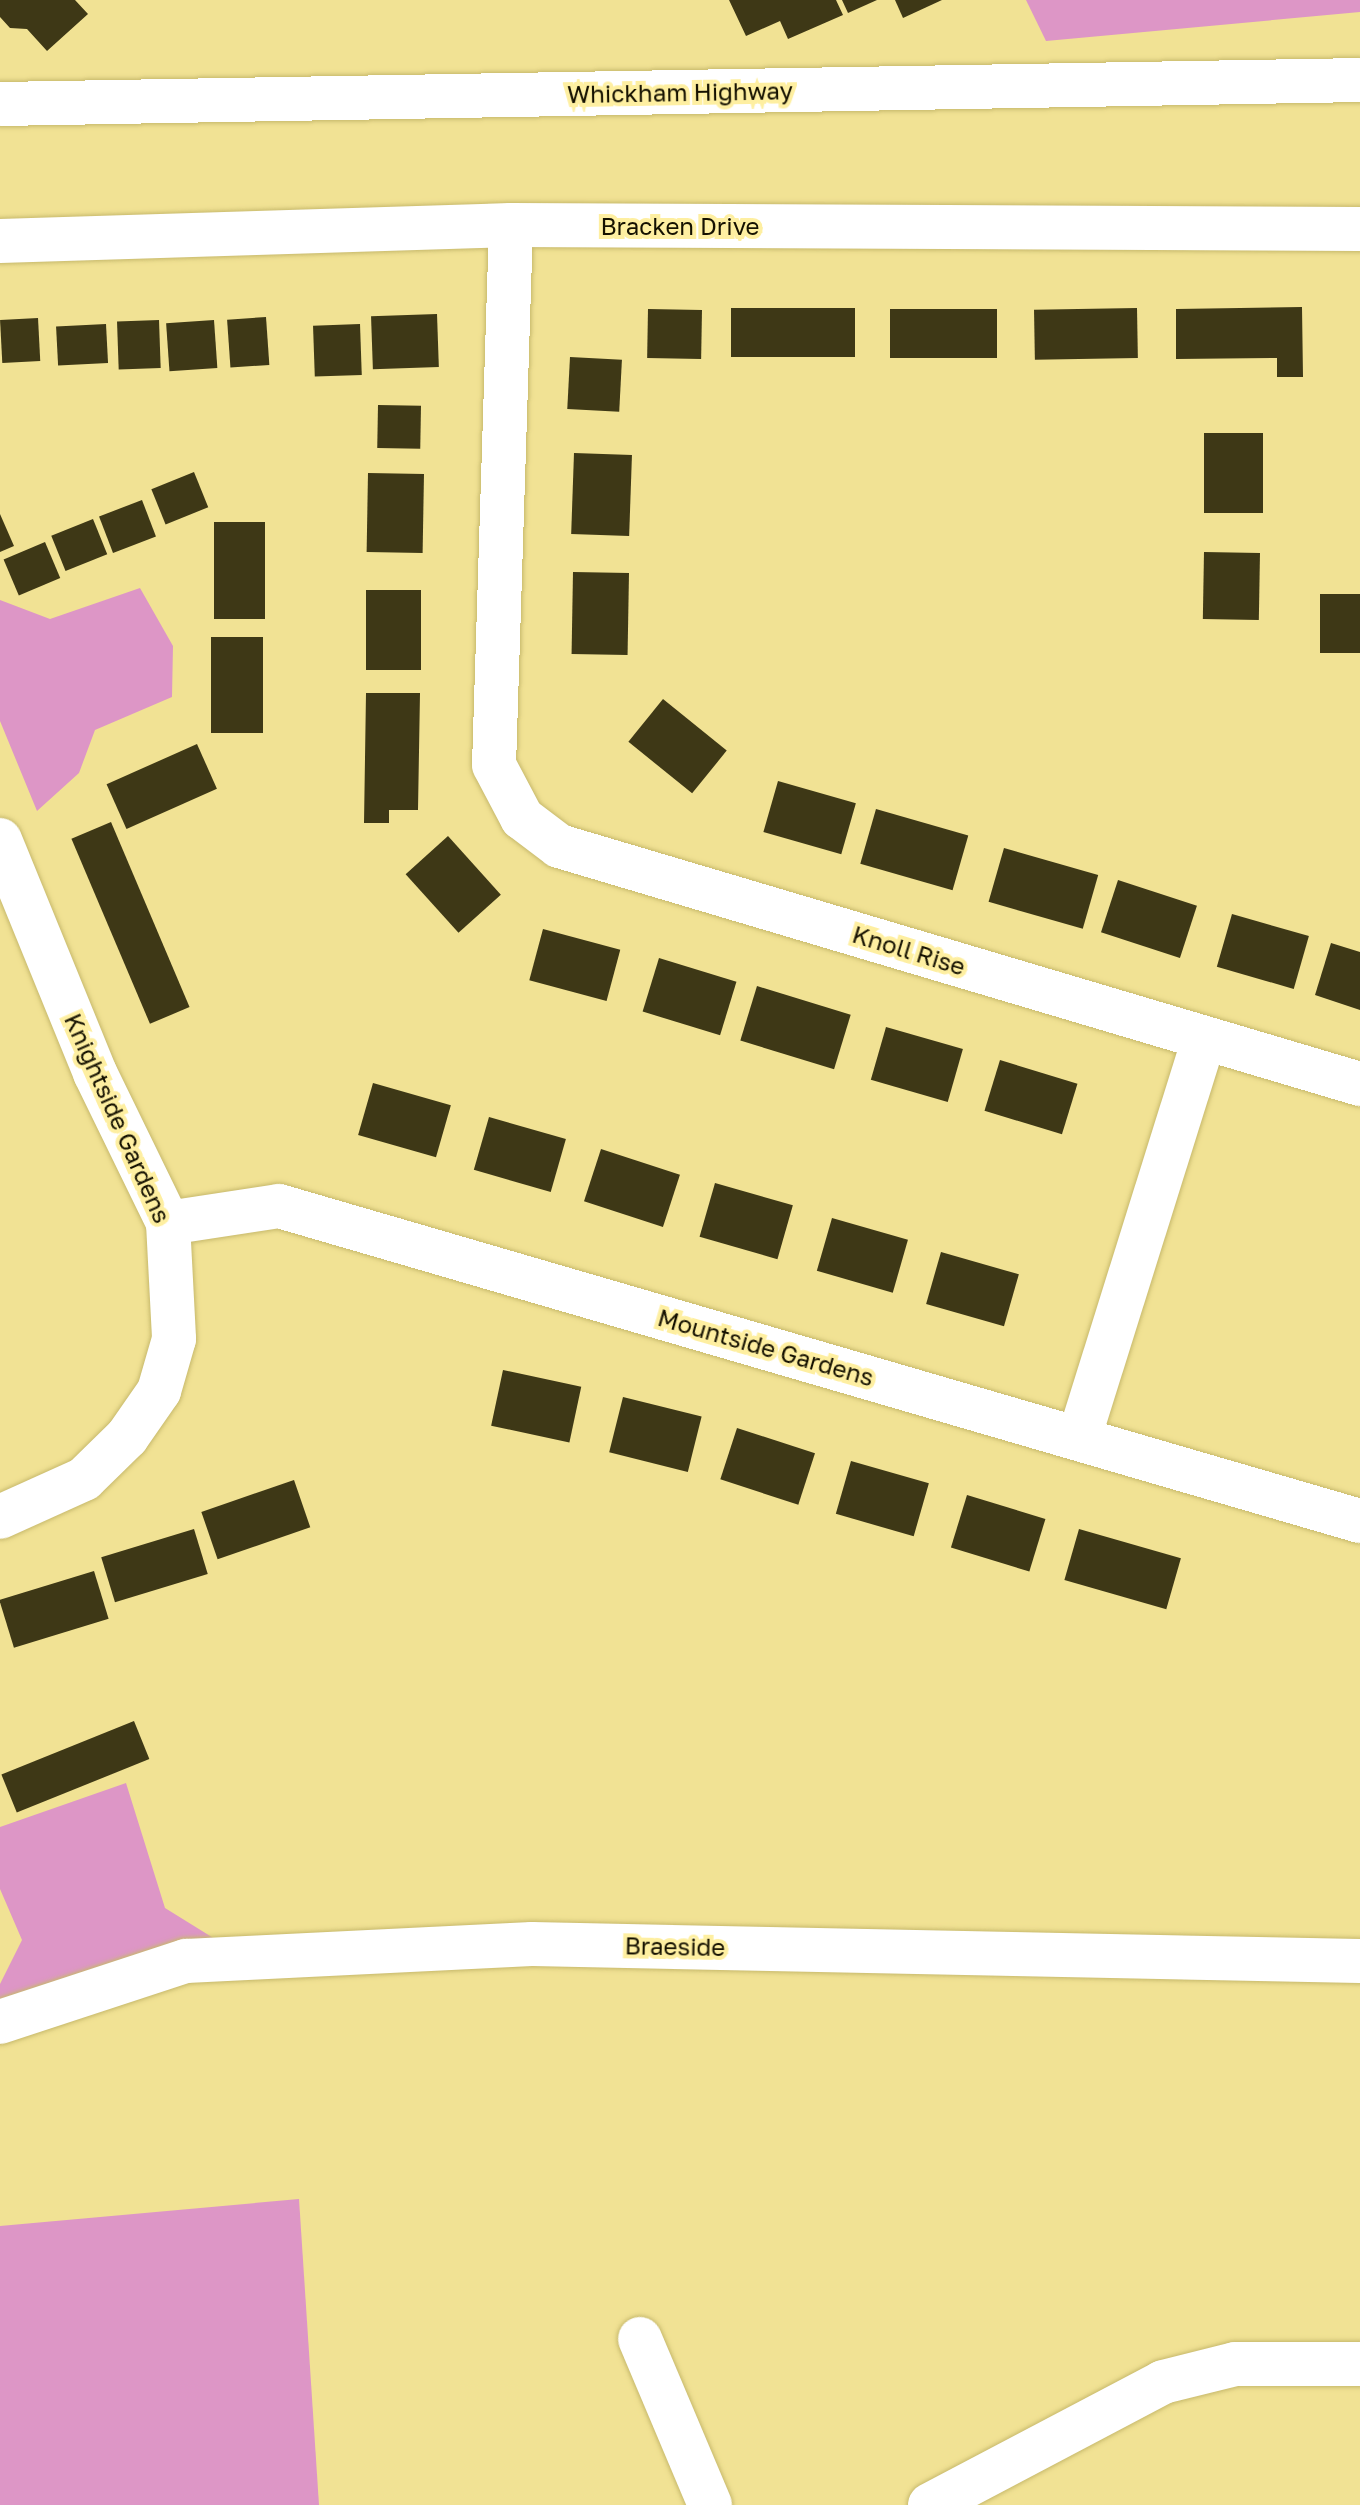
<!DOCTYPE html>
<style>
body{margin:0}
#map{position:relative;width:1360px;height:2505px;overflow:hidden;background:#f1e294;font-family:"Golos Text",sans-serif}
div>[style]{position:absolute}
.green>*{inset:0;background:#dd96c6}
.building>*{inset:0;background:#3e3816;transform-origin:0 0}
.roads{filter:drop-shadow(0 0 2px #c7b96c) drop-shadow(0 0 2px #c7b96c)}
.minor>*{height:44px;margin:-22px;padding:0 22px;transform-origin:22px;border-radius:22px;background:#fff}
.major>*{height:44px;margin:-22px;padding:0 22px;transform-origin:22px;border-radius:22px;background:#fff}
span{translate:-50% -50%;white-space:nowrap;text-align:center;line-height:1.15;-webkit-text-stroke:8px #feefa1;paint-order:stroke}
.street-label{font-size:24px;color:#151100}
</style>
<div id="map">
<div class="green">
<div style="clip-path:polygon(1026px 0,1360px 0,1360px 12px,1046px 41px)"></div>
<div style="clip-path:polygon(140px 588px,173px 646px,172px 697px,95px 730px,79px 773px,37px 811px,0 721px,0 600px,50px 619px)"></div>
<div style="clip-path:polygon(126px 1783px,165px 1908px,215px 1939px,0 2007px,0 1984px,22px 1940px,0 1889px,0 1827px)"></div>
<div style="clip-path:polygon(299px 2199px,319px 2505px,0 2505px,0 2226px)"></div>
</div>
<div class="building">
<div style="clip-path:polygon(0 0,75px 0,88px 14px,47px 51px,27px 29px,10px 28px,0 17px)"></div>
<div style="clip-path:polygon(729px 0,836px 0,843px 15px,788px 39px,780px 21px,746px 36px)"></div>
<div style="clip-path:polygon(842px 0,877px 0,848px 13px)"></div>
<div style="clip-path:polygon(895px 0,942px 0,903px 18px)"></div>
<div style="clip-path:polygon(1302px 307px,1303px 377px,1277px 377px,1277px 358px,1176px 359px,1176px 309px)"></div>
<div style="left:855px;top:308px;width:49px;height:124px;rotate:90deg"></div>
<div style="left:1137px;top:308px;width:50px;height:103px;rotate:89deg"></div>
<div style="left:648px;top:309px;width:54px;height:49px;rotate:1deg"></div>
<div style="left:890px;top:309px;width:107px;height:49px"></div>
<div style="left:437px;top:314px;width:53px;height:66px;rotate:88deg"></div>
<div style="left:266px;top:317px;width:48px;height:39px;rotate:86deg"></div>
<div style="left:38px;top:318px;width:43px;height:38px;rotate:87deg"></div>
<div style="left:159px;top:320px;width:48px;height:42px;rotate:88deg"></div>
<div style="left:214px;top:320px;width:48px;height:48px;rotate:86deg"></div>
<div style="left:106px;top:324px;width:39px;height:50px;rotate:87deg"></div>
<div style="left:360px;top:324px;width:51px;height:47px;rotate:88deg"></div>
<div style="left:570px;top:357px;width:52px;height:52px;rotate:3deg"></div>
<div style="left:378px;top:405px;width:43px;height:43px;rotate:1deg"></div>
<div style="left:1204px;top:433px;width:59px;height:80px"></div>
<div style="left:574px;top:453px;width:58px;height:81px;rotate:2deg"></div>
<div style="left:194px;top:472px;width:38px;height:46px;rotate:68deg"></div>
<div style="left:368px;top:473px;width:56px;height:79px;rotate:1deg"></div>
<div style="left:142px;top:500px;width:39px;height:46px;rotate:69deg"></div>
<div style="clip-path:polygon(0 514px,14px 546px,0 552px)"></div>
<div style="left:93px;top:519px;width:38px;height:45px;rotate:68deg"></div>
<div style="left:214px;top:522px;width:51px;height:97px"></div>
<div style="left:45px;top:542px;width:39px;height:45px;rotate:67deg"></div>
<div style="left:1204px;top:552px;width:56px;height:67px;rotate:1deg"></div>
<div style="left:573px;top:572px;width:56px;height:82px;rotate:1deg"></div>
<div style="left:366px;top:590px;width:55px;height:80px"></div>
<div style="left:1360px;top:594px;width:59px;height:40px;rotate:90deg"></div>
<div style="left:211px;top:637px;width:52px;height:96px"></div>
<div style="clip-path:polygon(366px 693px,420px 693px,418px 810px,389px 810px,389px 823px,364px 823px)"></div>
<div style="left:663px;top:699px;width:82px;height:55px;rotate:39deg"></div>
<div style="left:197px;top:744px;width:49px;height:99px;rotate:66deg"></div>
<div style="left:778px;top:781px;width:81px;height:53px;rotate:16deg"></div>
<div style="left:876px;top:809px;width:96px;height:57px;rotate:16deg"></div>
<div style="left:111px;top:822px;width:201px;height:43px;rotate:67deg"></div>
<div style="left:448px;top:836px;width:79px;height:57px;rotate:48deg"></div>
<div style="left:1004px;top:848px;width:98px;height:56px;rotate:16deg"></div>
<div style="left:1118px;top:880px;width:83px;height:55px;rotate:18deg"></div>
<div style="left:1232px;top:914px;width:80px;height:55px;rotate:16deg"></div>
<div style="left:543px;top:929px;width:80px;height:53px;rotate:15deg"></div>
<div style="clip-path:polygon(1331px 943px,1360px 952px,1360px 1010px,1315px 995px)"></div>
<div style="left:659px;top:958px;width:81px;height:56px;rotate:17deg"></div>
<div style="left:757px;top:986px;width:98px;height:57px;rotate:17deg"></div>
<div style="left:886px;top:1027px;width:80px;height:55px;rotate:16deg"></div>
<div style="left:1000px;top:1060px;width:81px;height:53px;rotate:17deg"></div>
<div style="left:373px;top:1083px;width:81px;height:54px;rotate:16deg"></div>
<div style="left:489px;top:1117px;width:80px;height:55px;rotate:16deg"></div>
<div style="left:601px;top:1149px;width:83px;height:55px;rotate:18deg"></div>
<div style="left:715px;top:1183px;width:81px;height:56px;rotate:16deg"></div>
<div style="left:832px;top:1218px;width:79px;height:55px;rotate:16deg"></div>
<div style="left:941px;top:1252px;width:81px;height:54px;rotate:16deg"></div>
<div style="left:503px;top:1370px;width:80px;height:57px;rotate:12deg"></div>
<div style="left:623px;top:1397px;width:81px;height:57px;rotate:14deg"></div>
<div style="left:737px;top:1428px;width:82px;height:54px;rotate:18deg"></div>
<div style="left:851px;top:1461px;width:81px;height:55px;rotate:16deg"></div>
<div style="left:294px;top:1480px;width:50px;height:98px;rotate:71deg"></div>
<div style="left:967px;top:1495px;width:82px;height:55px;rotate:17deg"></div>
<div style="left:194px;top:1529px;width:47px;height:97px;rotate:73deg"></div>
<div style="left:1079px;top:1529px;width:106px;height:53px;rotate:16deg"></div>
<div style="left:94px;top:1571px;width:50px;height:99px;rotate:73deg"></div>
<div style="left:134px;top:1721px;width:41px;height:143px;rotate:68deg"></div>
</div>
<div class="roads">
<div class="minor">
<div style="left:511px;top:225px;width:540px;rotate:91.8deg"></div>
<div style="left:494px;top:765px;width:60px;rotate:62.2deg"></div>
<div style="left:522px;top:818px;width:46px;rotate:37.1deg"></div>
<div style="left:559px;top:846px;width:836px;rotate:16.55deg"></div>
<div style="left:0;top:241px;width:511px;rotate:-1.79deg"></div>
<div style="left:511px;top:225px;width:849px;rotate:0.27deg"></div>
<div style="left:0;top:840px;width:252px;rotate:67.8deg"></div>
<div style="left:95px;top:1073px;width:167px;rotate:64deg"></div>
<div style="left:168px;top:1223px;width:116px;rotate:87deg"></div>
<div style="left:174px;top:1339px;width:54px;rotate:106.1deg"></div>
<div style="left:159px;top:1391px;width:56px;rotate:124.8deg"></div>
<div style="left:127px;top:1437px;width:60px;rotate:135.7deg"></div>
<div style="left:84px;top:1479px;width:92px;rotate:155.7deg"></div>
<div style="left:168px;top:1223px;width:112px;rotate:-8.7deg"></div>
<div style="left:279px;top:1206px;width:1126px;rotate:16.25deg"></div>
<div style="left:1079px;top:1438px;width:419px;rotate:-72.6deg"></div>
<div style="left:0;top:2022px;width:196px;rotate:-18.2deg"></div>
<div style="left:186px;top:1961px;width:346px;rotate:-2.8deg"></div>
<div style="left:532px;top:1944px;width:828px;rotate:1.18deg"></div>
<div style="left:640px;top:2339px;width:180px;rotate:67.1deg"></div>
<div style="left:930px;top:2505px;width:263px;rotate:-27.8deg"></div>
<div style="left:1163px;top:2382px;width:74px;rotate:-14deg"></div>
<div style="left:1235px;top:2364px;width:125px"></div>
</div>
<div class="major">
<div style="left:0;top:104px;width:1360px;rotate:-1.01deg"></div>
</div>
</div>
<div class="street-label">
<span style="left:680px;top:92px;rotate:-1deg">Whickham Highway</span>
<span style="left:680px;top:226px">Bracken Drive</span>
<span style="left:909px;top:950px;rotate:17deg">Knoll Rise</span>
<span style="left:118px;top:1118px;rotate:66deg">Knightside Gardens</span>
<span style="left:766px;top:1347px;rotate:16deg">Mountside Gardens</span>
<span style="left:675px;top:1946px;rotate:1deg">Braeside</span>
</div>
</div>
